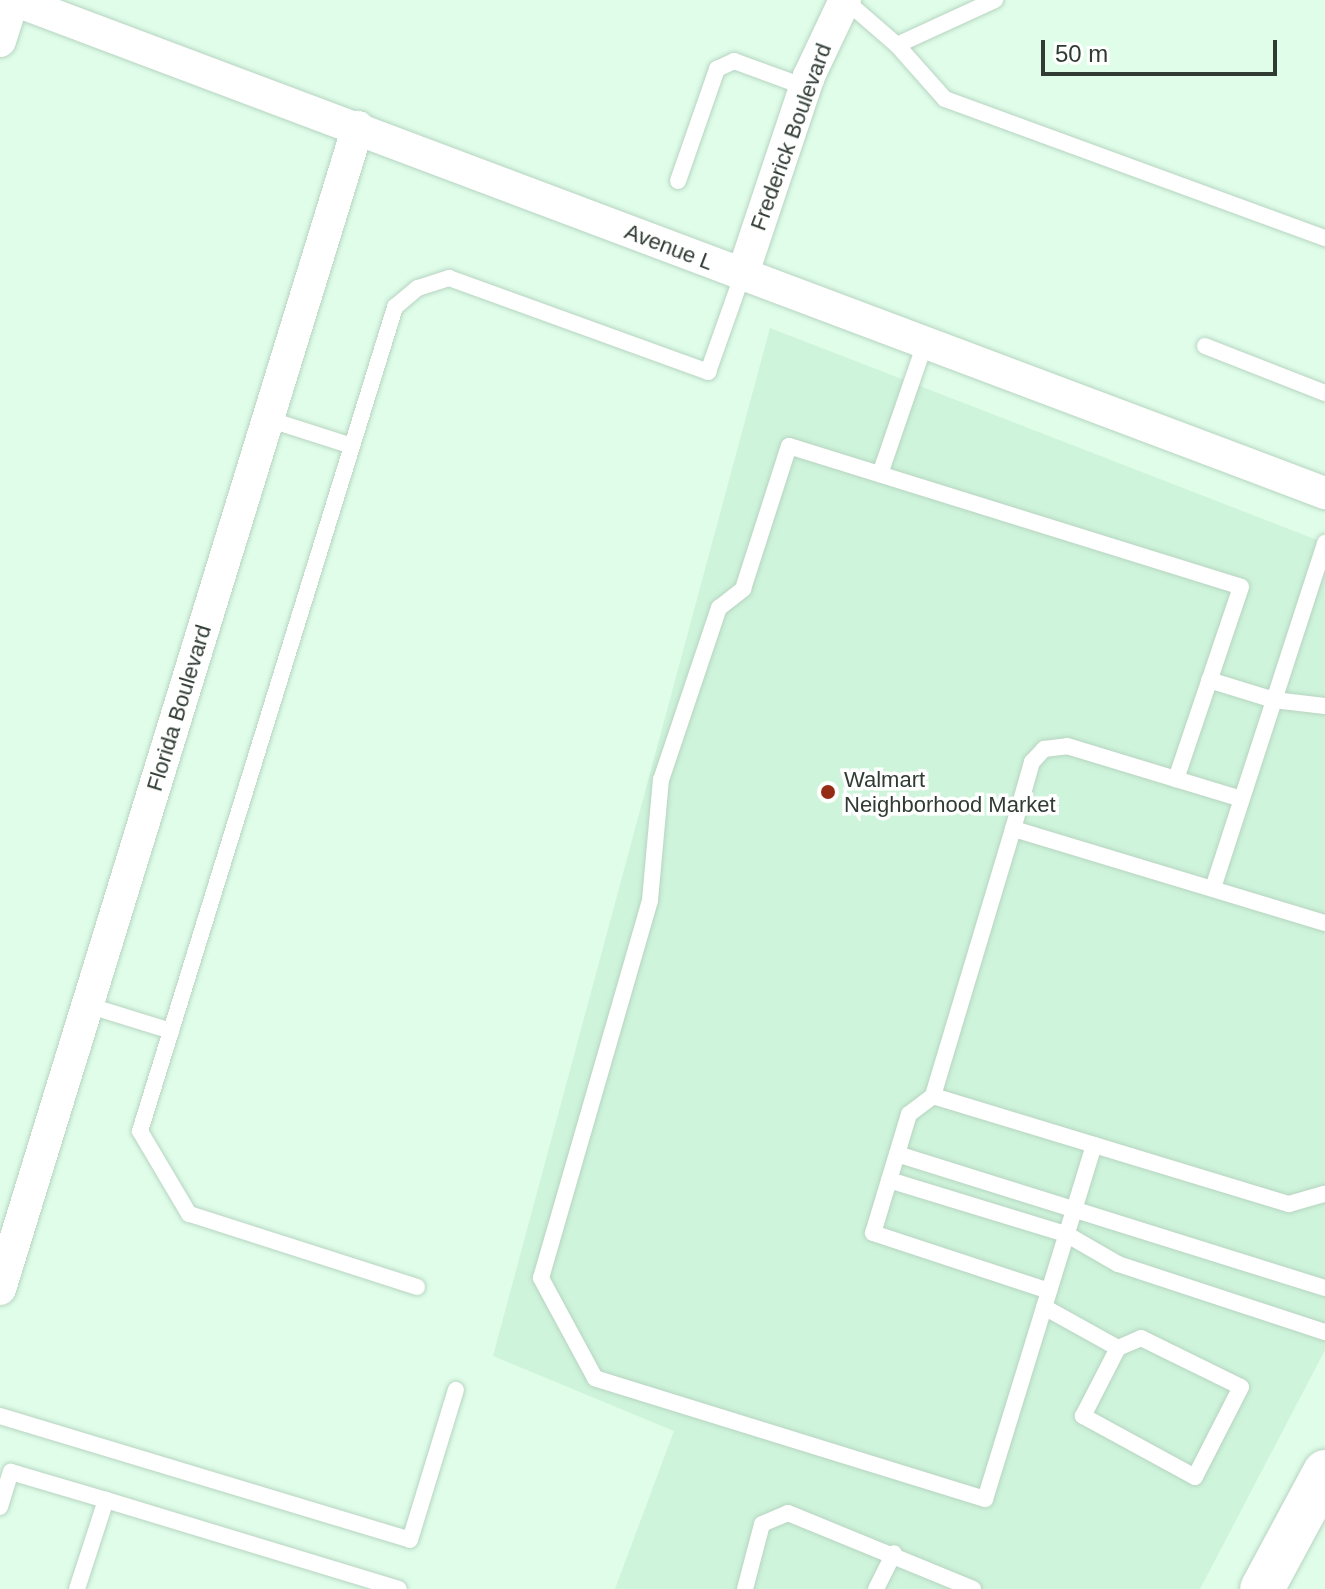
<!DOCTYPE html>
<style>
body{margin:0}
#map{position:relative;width:1325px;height:1589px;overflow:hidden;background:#dffde9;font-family:Helvetica,sans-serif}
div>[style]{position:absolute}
.built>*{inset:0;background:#cef4db}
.roads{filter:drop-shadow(0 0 2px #b7d4c1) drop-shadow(0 0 2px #b7d4c1)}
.service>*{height:16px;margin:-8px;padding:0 8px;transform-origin:8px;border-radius:8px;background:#fff}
.minor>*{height:32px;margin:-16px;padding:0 16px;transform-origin:16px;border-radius:16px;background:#fff}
.primary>*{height:44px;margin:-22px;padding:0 22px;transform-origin:22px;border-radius:22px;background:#fff}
.dots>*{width:22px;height:22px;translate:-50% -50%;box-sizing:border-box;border:4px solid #fff;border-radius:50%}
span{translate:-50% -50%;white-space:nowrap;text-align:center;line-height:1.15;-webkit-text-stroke:7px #fff;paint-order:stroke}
.street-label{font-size:22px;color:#303b34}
.poi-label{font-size:22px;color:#303b34}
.left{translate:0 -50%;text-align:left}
.scale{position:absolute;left:1041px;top:40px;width:236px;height:36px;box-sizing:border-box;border:4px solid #303b34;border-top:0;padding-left:10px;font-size:24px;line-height:28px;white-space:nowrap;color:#303b34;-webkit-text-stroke:6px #fff;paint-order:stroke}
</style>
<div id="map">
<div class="built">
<div style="clip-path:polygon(770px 328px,1325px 543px,1325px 1350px,1200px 1589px,615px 1589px,674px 1431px,493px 1356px)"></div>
</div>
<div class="roads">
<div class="service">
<div style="left:845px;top:0;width:69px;rotate:40.9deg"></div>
<div style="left:897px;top:45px;width:72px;rotate:48.4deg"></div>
<div style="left:945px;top:99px;width:405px;rotate:20.1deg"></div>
<div style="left:897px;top:45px;width:108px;rotate:-24.7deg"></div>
<div style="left:678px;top:181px;width:119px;rotate:-70.8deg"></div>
<div style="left:717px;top:69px;width:19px;rotate:-25deg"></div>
<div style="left:734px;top:61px;width:76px;rotate:20.1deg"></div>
<div style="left:1205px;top:346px;width:129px;rotate:21.4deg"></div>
<div style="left:268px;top:419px;width:88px;rotate:17.8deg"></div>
<div style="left:880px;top:474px;width:139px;rotate:-71deg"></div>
<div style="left:1209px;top:680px;width:68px;rotate:17.1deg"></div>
<div style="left:1274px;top:700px;width:51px;rotate:6.7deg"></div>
<div style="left:1013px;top:829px;width:70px;rotate:-74.2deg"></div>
<div style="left:1032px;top:762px;width:18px;rotate:-47deg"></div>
<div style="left:1044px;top:749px;width:23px;rotate:-7deg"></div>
<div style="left:1067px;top:746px;width:182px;rotate:16.9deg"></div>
<div style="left:1213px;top:888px;width:363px;rotate:-72deg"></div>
<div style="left:1325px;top:923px;width:326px;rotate:-163.2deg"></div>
<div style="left:1013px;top:829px;width:279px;rotate:106.7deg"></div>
<div style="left:933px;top:1096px;width:372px;rotate:16.9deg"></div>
<div style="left:1289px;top:1204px;width:37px;rotate:-16deg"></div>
<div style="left:87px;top:1005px;width:88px;rotate:17.2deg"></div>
<div style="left:933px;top:1096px;width:30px;rotate:143deg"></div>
<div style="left:909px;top:1114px;width:124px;rotate:106.8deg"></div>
<div style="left:873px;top:1233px;width:185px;rotate:18.2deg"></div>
<div style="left:1094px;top:1145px;width:370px;rotate:107.1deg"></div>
<div style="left:985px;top:1499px;width:408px;rotate:-162.8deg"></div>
<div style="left:595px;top:1378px;width:114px;rotate:-118.4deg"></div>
<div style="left:541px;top:1278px;width:393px;rotate:-73.9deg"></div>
<div style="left:650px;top:900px;width:121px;rotate:-84.8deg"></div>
<div style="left:661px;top:780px;width:182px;rotate:-71.4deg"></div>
<div style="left:719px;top:608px;width:31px;rotate:-38deg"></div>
<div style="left:743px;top:589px;width:150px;rotate:-72.2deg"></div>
<div style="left:789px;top:446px;width:473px;rotate:17.3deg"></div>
<div style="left:1241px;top:587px;width:203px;rotate:108.7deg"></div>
<div style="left:897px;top:1154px;width:448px;rotate:17.4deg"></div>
<div style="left:889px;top:1180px;width:185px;rotate:17deg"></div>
<div style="left:1066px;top:1234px;width:60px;rotate:30deg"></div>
<div style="left:1118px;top:1264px;width:218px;rotate:18.2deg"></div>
<div style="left:417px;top:1287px;width:239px;rotate:-162.2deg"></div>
<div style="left:189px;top:1214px;width:96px;rotate:-120.6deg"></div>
<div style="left:140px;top:1131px;width:863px;rotate:-72.8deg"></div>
<div style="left:395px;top:307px;width:30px;rotate:-40deg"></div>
<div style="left:418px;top:288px;width:33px;rotate:-18deg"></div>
<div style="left:449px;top:278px;width:276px;rotate:19.9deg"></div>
<div style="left:708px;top:372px;width:102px;rotate:-70.5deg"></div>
<div style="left:1044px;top:1307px;width:85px;rotate:29deg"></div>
<div style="left:1141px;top:1338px;width:111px;rotate:26.1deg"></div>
<div style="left:1241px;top:1387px;width:101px;rotate:117.1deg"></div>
<div style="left:1195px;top:1477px;width:128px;rotate:-151.4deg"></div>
<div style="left:1083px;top:1416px;width:76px;rotate:-62.8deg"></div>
<div style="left:1118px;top:1348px;width:25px;rotate:-23deg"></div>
<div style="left:0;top:1416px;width:428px;rotate:16.8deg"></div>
<div style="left:410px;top:1540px;width:157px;rotate:-73deg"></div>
<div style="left:0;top:1507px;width:37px;rotate:-73deg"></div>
<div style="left:11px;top:1472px;width:99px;rotate:16.4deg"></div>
<div style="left:77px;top:1589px;width:94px;rotate:-72deg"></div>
<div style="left:106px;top:1500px;width:306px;rotate:16.9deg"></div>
<div style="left:745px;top:1589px;width:67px;rotate:-75.3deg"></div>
<div style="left:762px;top:1524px;width:28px;rotate:-23deg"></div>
<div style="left:788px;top:1513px;width:200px;rotate:22.3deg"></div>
<div style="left:876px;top:1589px;width:40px;rotate:-63.4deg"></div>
</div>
<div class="minor">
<div style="left:14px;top:0;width:1401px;rotate:20.61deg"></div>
<div style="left:0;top:41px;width:43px;rotate:-72.4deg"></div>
<div style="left:742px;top:276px;width:211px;rotate:-71.5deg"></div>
<div style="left:809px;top:76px;width:84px;rotate:-64.7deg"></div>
<div style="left:0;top:1289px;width:1216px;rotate:-72.88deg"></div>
</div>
<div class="primary">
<div style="left:1262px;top:1589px;width:133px;rotate:-61.7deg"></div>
</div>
</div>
<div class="dots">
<div style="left:828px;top:792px;background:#952c17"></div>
</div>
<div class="street-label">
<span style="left:791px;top:137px;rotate:-70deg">Frederick Boulevard</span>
<span style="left:669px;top:247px;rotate:21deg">Avenue L</span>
<span style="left:179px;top:708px;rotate:-73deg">Florida Boulevard</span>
</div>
<div class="poi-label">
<span class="left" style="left:844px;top:792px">Walmart<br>Neighborhood Market</span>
</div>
<div class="scale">50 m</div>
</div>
